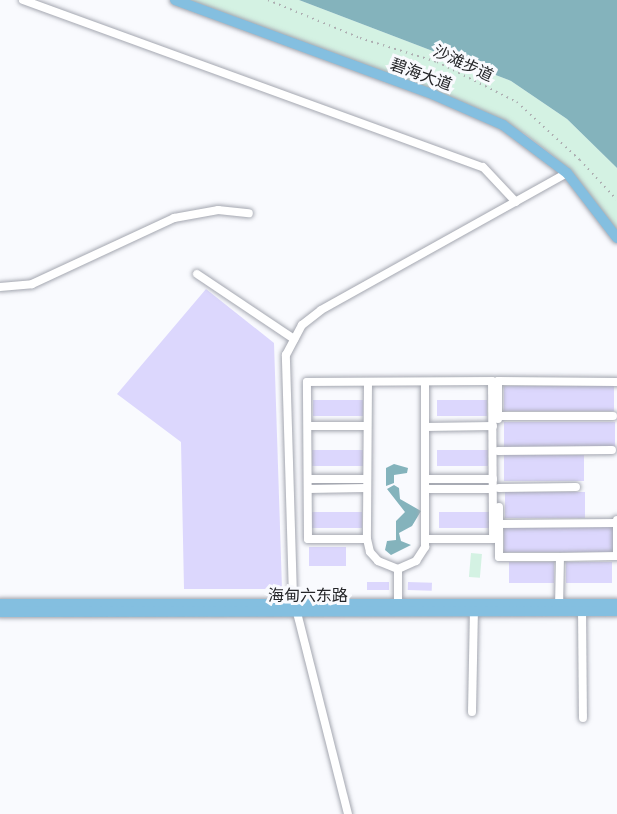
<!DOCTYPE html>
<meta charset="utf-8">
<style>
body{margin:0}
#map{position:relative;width:617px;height:814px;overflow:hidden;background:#f9fafe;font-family:"DejaVu Sans","Noto Sans SC",sans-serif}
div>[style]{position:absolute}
.green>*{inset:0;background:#d4f2e3;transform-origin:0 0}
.water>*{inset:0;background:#84b3bc}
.building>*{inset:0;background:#dcd7fd;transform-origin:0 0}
.path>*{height:1.5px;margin-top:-0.75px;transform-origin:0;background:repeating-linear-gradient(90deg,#adaeb1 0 1.5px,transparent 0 6px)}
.roads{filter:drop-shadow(0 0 2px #a4a7b0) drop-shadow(0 0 2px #a4a7b0)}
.minor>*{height:8px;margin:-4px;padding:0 4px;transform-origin:4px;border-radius:4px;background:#fff}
.major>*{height:10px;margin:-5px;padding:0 5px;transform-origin:5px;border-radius:5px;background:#84bfe0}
span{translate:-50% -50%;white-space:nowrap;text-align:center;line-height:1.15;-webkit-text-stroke:6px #f9fafe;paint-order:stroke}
.street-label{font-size:16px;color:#242528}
</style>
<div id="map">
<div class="green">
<div style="clip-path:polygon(190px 0,299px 0,511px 81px,567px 119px,617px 168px,617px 232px,581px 183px,555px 157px,525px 134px,477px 108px)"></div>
<div style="left:471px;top:553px;width:11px;height:24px;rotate:5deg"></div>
</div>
<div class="water">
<div style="clip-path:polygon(299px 0,617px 0,617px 168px,567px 119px,511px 81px)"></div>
<div style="clip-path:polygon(394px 464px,408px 468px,407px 473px,394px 475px,394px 483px,386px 486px,386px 468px)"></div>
<div style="clip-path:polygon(394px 485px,399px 488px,400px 499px,421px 511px,412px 526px,399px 533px,401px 541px,411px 545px,391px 555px,385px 550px,387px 541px,396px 540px,396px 521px,405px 512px,387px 489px)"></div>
</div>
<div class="building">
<div style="clip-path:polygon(206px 289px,274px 343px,282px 589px,184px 589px,181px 442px,117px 394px)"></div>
<div style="left:504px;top:386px;width:110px;height:25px"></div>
<div style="left:313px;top:400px;width:50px;height:16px"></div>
<div style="left:437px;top:400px;width:50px;height:16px"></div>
<div style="left:504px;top:422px;width:111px;height:25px"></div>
<div style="left:312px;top:450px;width:51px;height:16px"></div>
<div style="left:437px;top:450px;width:51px;height:16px"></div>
<div style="left:504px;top:455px;width:80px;height:26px"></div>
<div style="left:505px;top:492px;width:80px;height:26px"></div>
<div style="left:312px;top:512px;width:50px;height:16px"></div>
<div style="left:439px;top:512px;width:50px;height:16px"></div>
<div style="left:615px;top:527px;width:25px;height:111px;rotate:90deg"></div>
<div style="left:309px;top:547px;width:37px;height:19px"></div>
<div style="left:509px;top:562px;width:45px;height:21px"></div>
<div style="left:566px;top:562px;width:46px;height:21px"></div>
<div style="left:367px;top:582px;width:22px;height:8px"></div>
<div style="left:408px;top:582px;width:24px;height:8px;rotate:2deg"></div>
</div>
<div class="path">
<div style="left:268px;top:0;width:100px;rotate:22.4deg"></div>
<div style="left:360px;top:38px;width:81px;rotate:17.3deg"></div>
<div style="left:437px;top:62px;width:89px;rotate:26.6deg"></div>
<div style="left:517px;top:102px;width:86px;rotate:42.6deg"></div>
<div style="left:580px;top:160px;width:54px;rotate:47.2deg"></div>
</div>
<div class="roads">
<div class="minor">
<div style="left:23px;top:0;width:489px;rotate:20deg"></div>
<div style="left:483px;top:167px;width:48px;rotate:46.7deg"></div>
<div style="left:197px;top:274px;width:117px;rotate:33.8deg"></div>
<div style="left:0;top:287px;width:32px;rotate:-5deg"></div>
<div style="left:32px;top:284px;width:157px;rotate:-24.9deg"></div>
<div style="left:174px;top:218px;width:45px;rotate:-10.3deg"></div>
<div style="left:218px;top:210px;width:31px;rotate:6deg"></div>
<div style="left:368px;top:382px;width:157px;rotate:90.4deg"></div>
<div style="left:367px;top:539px;width:13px;rotate:77deg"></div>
<div style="left:370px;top:552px;width:12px;rotate:48deg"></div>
<div style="left:378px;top:561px;width:22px;rotate:22deg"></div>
<div style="left:398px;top:569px;width:20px;rotate:-24deg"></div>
<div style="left:416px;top:561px;width:17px;rotate:-57deg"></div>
<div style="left:425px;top:547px;width:165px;rotate:-90deg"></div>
<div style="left:498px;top:416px;width:115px"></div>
<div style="left:498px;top:419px;width:38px;rotate:-90deg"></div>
<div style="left:498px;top:381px;width:119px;rotate:0.5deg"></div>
<div style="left:308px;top:426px;width:59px"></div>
<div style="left:425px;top:427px;width:68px;rotate:-0.8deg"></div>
<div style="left:498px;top:451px;width:114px;rotate:-0.5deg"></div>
<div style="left:308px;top:479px;width:59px"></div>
<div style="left:426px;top:479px;width:67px"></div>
<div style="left:499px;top:488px;width:77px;rotate:-0.7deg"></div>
<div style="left:308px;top:489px;width:59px;rotate:-1deg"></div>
<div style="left:426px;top:489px;width:67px"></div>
<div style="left:499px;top:507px;width:50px;rotate:90deg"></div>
<div style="left:499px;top:557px;width:61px"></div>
<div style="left:499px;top:524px;width:117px;rotate:-0.5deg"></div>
<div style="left:367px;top:539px;width:59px;rotate:180deg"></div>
<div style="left:308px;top:539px;width:157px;rotate:-90.4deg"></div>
<div style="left:307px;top:382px;width:185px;rotate:-0.3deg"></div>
<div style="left:492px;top:381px;width:158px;rotate:89.6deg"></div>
<div style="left:493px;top:539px;width:67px;rotate:180deg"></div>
<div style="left:398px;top:607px;width:38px;rotate:-90deg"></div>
<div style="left:559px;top:608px;width:51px;rotate:-88.9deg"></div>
<div style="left:560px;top:557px;width:57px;rotate:-1deg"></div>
<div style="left:617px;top:556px;width:36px;rotate:-90deg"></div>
<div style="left:582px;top:608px;width:110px;rotate:89.5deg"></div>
<div style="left:472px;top:712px;width:105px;rotate:-88.9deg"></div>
<div style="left:348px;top:814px;width:224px;rotate:-104.2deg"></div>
<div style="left:293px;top:597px;width:242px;rotate:-91.7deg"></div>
<div style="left:286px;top:355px;width:34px;rotate:-62deg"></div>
<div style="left:302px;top:325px;width:24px;rotate:-38deg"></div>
<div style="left:321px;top:310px;width:282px;rotate:-29.1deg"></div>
</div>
<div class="major">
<div style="left:175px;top:0;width:276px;rotate:20.1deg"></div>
<div style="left:434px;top:95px;width:75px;rotate:23.5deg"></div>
<div style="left:503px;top:125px;width:80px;rotate:36.9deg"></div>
<div style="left:567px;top:173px;width:82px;rotate:52.4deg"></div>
<div style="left:0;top:604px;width:617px"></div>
<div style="left:0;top:612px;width:617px;rotate:-0.09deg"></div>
</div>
</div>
<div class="street-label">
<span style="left:463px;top:64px;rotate:25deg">沙滩步道</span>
<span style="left:421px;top:75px;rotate:20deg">碧海大道</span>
<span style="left:308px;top:596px">海甸六东路</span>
</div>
</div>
